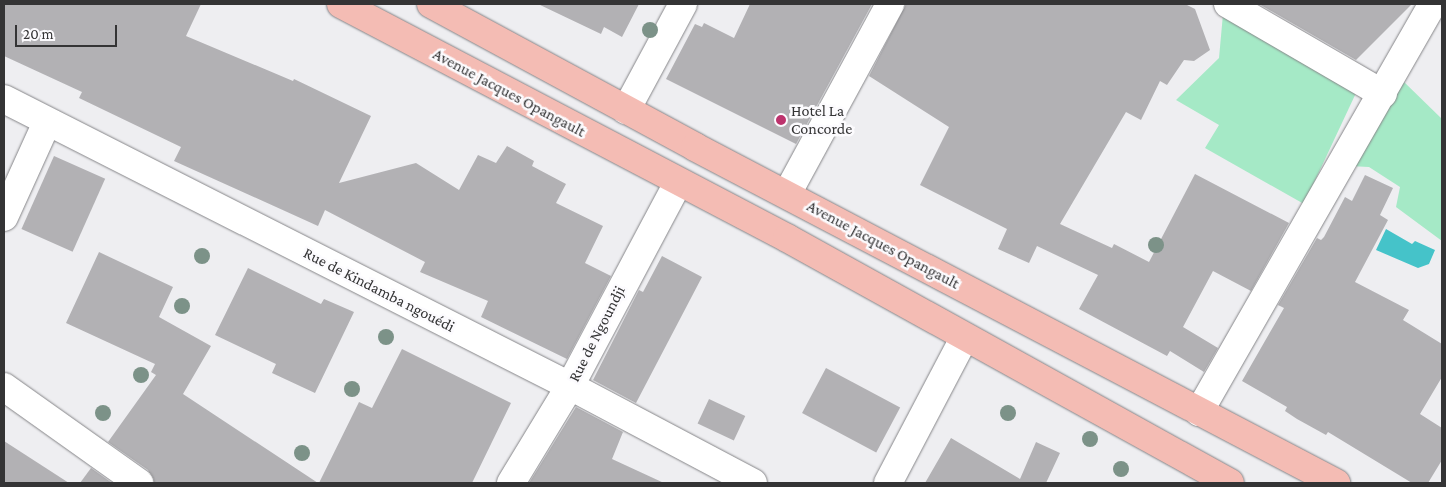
<!DOCTYPE html>
<meta charset="utf-8">
<style>
body{margin:0}
#map{position:relative;width:1446px;height:487px;overflow:hidden;background:#eeeef1;font-family:"Crimson Pro",serif}
div>[style]{position:absolute}
.green>*{inset:0;background:#a5e9c6}
.water>*{inset:0;background:#45c3c9}
.building>*{inset:0;background:#b2b1b4;transform-origin:0 0}
.roads{filter:drop-shadow(0 0 1px #858588) drop-shadow(0 0 1px #858588)}
.street>*{height:28px;margin:-14px;padding:0 14px;transform-origin:14px;border-radius:14px;background:#fff}
.highway>*{height:28px;margin:-14px;padding:0 14px;transform-origin:14px;border-radius:14px;background:#f4bcb4}
.trees>*{width:16px;height:16px;margin:-8px;border-radius:50%;background:#7c9288}
.dots>*{width:14px;height:14px;translate:-50% -50%;box-sizing:border-box;border:2px solid #fcfbfe;border-radius:50%}
span{translate:-50% -50%;white-space:nowrap;text-align:center;line-height:1.15;-webkit-text-stroke:5px #fcfbfe;paint-order:stroke}
.street-label{font-size:16px;color:#343435}
.poi-label{font-size:16px;color:#343435}
.left{translate:0 -50%;text-align:left}
.frame{position:absolute;inset:0;border:5px solid #343435;pointer-events:none}
.scale{position:absolute;left:15px;top:25px;width:102px;height:22px;box-sizing:border-box;border:2px solid #343435;border-top:0;padding-left:6px;font-size:15px;line-height:18px;white-space:nowrap;color:#343435;-webkit-text-stroke:4px #fcfbfe;paint-order:stroke}
</style>
<div id="map">
<div class="green">
<div style="clip-path:polygon(1223px 14px,1356px 93px,1304px 204px,1205px 148px,1219px 125px,1176px 100px,1219px 58px)"></div>
<div style="clip-path:polygon(1403px 81px,1442px 119px,1442px 241px,1396px 207px,1400px 187px,1369px 167px,1349px 166px)"></div>
</div>
<div class="water">
<div style="clip-path:polygon(1386px 229px,1412px 244px,1415px 241px,1435px 250px,1429px 264px,1418px 268px,1376px 250px)"></div>
</div>
<div class="building">
<div style="clip-path:polygon(4px 4px,201px 4px,186px 36px,293px 81px,294px 79px,371px 116px,339px 183px,416px 163px,459px 190px,478px 155px,496px 163px,507px 146px,534px 161px,532px 166px,566px 184px,556px 203px,603px 226px,585px 263px,611px 276px,567px 359px,481px 317px,488px 301px,420px 272px,425px 262px,325px 210px,318px 226px,174px 161px,181px 147px,79px 98px,82px 92px,4px 56px)"></div>
<div style="clip-path:polygon(538px 4px,639px 4px,622px 37px,604px 27px,601px 34px)"></div>
<div style="clip-path:polygon(750px 4px,872px 4px,796px 144px,666px 79px,695px 24px,702px 27px,704px 23px,734px 38px)"></div>
<div style="clip-path:polygon(906px 4px,1185px 4px,1195px 9px,1210px 50px,1194px 61px,1184px 60px,1167px 85px,1160px 81px,1141px 120px,1126px 112px,1060px 224px,1112px 248px,1114px 244px,1149px 262px,1195px 174px,1289px 223px,1251px 291px,1213px 271px,1183px 327px,1218px 348px,1204px 372px,1170px 351px,1167px 356px,1079px 309px,1098px 275px,1037px 246px,1029px 263px,998px 249px,1007px 229px,920px 185px,949px 127px,869px 76px)"></div>
<div style="clip-path:polygon(1259px 4px,1412px 4px,1356px 60px)"></div>
<div style="left:54px;top:156px;width:56px;height:80px;rotate:24deg"></div>
<div style="clip-path:polygon(1365px 175px,1393px 188px,1380px 215px,1388px 220px,1355px 282px,1409px 310px,1403px 320px,1442px 344px,1442px 377px,1420px 414px,1442px 428px,1442px 460px,1428px 483px,1412px 483px,1328px 432px,1326px 435px,1297px 419px,1285px 411px,1287px 407px,1242px 381px,1284px 308px,1278px 305px,1317px 238px,1321px 240px,1324px 237px,1345px 197px,1352px 201px)"></div>
<div style="clip-path:polygon(99px 252px,173px 287px,159px 317px,211px 346px,183px 394px,318px 483px,154px 483px,148px 470px,108px 442px,156px 375px,151px 372px,155px 364px,66px 323px)"></div>
<div style="clip-path:polygon(662px 256px,702px 277px,636px 403px,593px 380px,639px 290px,643px 292px)"></div>
<div style="clip-path:polygon(248px 268px,321px 304px,324px 299px,354px 312px,315px 393px,272px 373px,276px 364px,215px 335px)"></div>
<div style="clip-path:polygon(402px 349px,511px 403px,472px 483px,319px 483px,359px 402px,372px 408px)"></div>
<div style="left:826px;top:368px;width:84px;height:51px;rotate:28deg"></div>
<div style="left:709px;top:399px;width:40px;height:27px;rotate:25deg"></div>
<div style="clip-path:polygon(576px 407px,623px 432px,612px 459px,664px 483px,529px 483px)"></div>
<div style="clip-path:polygon(951px 438px,1020px 479px,1036px 442px,1060px 453px,1046px 483px,925px 483px)"></div>
<div style="clip-path:polygon(4px 441px,69px 483px,4px 483px)"></div>
<div style="clip-path:polygon(91px 468px,112px 483px,80px 483px)"></div>
</div>
<div class="roads">
<div class="street">
<div style="left:1228px;top:4px;width:179px;rotate:30.1deg"></div>
<div style="left:4px;top:99px;width:635px;rotate:26.89deg"></div>
<div style="left:570px;top:386px;width:207px;rotate:27.9deg"></div>
<div style="left:626px;top:110px;width:120px;rotate:-61.7deg"></div>
<div style="left:787px;top:194px;width:216px;rotate:-61.5deg"></div>
<div style="left:4px;top:217px;width:104px;rotate:-65.6deg"></div>
<div style="left:4px;top:387px;width:166px;rotate:35.4deg"></div>
<div style="left:1199px;top:412px;width:470px;rotate:-60.2deg"></div>
<div style="left:511px;top:483px;width:114px;rotate:-58.7deg"></div>
<div style="left:570px;top:386px;width:230px;rotate:-62deg"></div>
<div style="left:888px;top:483px;width:164px;rotate:-62.3deg"></div>
</div>
<div class="highway">
<div style="left:341px;top:4px;width:504px;rotate:27.68deg"></div>
<div style="left:787px;top:238px;width:506px;rotate:28.94deg"></div>
<div style="left:431px;top:4px;width:300px;rotate:28.4deg"></div>
<div style="left:695px;top:147px;width:724px;rotate:27.66deg"></div>
</div>
</div>
<div class="trees">
<div style="left:650px;top:30px"></div>
<div style="left:1156px;top:245px"></div>
<div style="left:202px;top:256px"></div>
<div style="left:182px;top:306px"></div>
<div style="left:386px;top:337px"></div>
<div style="left:141px;top:375px"></div>
<div style="left:352px;top:389px"></div>
<div style="left:103px;top:413px"></div>
<div style="left:1008px;top:413px"></div>
<div style="left:1090px;top:439px"></div>
<div style="left:302px;top:453px"></div>
<div style="left:1121px;top:469px"></div>
</div>
<div class="dots">
<div style="left:781px;top:120px;background:#bd336d"></div>
</div>
<div class="street-label">
<span style="left:509px;top:93px;rotate:28deg">Avenue Jacques Opangault</span>
<span style="left:883px;top:245px;rotate:28deg">Avenue Jacques Opangault</span>
<span style="left:379px;top:290px;rotate:27deg">Rue de Kindamba ngouédi</span>
<span style="left:597px;top:334px;rotate:-63deg">Rue de Ngoundji</span>
</div>
<div class="poi-label">
<span class="left" style="left:791px;top:120px">Hotel La<br>Concorde</span>
</div>
<div class="frame"></div>
<div class="scale">20 m</div>
</div>
